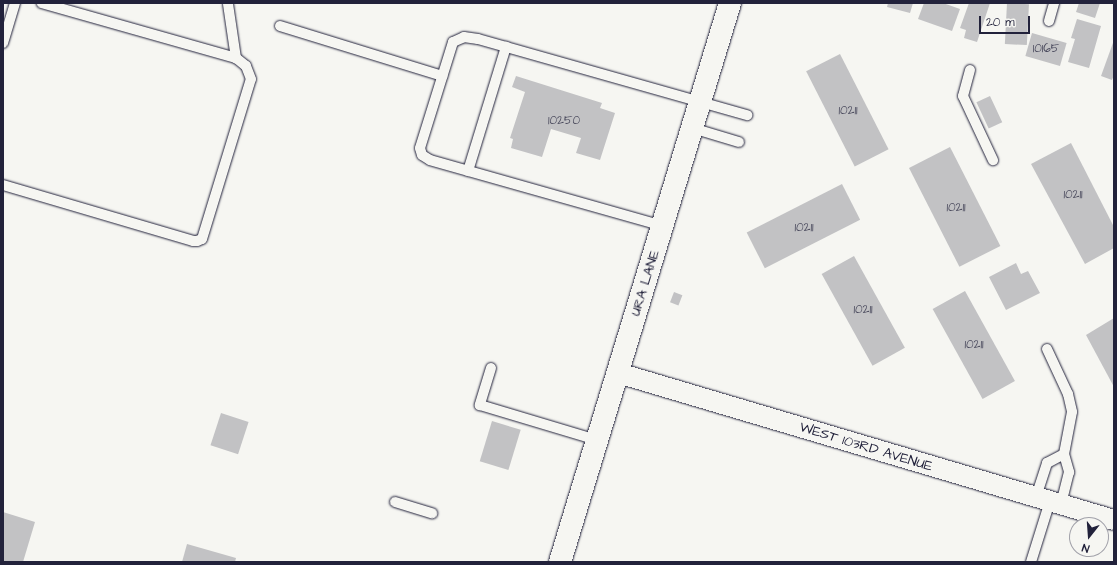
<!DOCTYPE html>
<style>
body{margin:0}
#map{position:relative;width:1117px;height:565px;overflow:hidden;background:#f6f6f2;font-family:"Architects Daughter",sans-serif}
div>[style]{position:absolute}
.building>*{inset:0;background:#c2c2c4;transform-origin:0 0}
.roads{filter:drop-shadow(0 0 1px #22223b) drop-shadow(0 0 1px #22223b)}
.lane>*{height:10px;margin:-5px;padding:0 5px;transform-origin:5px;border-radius:5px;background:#f6f6f2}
.street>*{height:20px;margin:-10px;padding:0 10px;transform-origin:10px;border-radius:10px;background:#f6f6f2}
.secondary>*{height:22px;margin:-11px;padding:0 11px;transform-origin:11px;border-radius:11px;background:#f6f6f2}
span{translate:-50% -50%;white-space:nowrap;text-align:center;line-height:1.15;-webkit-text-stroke:3.5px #f6f6f2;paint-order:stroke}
.number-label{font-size:12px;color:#4a4a5d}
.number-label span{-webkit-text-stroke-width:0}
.street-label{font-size:14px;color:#22223b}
.frame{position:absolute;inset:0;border:4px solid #22223b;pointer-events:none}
.north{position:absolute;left:1069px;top:517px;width:40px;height:40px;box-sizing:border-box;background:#f6f6f2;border:1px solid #a1a1a9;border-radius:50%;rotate:197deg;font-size:11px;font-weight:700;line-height:16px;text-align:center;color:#22223b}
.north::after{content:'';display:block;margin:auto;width:14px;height:18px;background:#22223b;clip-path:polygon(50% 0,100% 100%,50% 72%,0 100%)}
.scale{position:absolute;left:979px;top:16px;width:51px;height:18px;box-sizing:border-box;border:2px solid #22223b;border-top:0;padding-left:5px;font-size:12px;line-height:14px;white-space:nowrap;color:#22223b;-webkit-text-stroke:3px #f6f6f2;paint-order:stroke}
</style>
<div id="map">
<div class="building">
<div style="clip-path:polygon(888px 3px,913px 3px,910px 13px,887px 7px)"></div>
<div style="clip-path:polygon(924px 3px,943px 3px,960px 9px,952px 31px,918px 19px)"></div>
<div style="clip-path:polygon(969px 3px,990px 3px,977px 42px,964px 38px,966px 30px,960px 28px)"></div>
<div style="left:1007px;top:3px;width:22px;height:41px;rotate:3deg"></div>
<div style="clip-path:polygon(1079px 3px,1100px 3px,1095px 18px,1076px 12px)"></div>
<div style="clip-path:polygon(1077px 19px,1101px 26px,1089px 68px,1068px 62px,1075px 39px,1071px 38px)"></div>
<div style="left:1032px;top:33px;width:36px;height:24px;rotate:16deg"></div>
<div style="clip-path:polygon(1114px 40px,1114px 75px,1112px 80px,1101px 76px)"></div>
<div style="left:840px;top:54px;width:107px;height:38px;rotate:63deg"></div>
<div style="clip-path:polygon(516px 76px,602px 103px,600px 108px,615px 113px,600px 160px,576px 153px,581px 138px,551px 129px,542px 157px,511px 148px,513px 139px,510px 138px,525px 92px,512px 87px)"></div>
<div style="left:990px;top:96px;width:29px;height:15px;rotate:65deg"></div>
<div style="clip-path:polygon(1071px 143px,1114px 227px,1114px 248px,1085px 264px,1031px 164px)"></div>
<div style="left:950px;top:147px;width:111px;height:46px;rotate:63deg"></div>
<div style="left:842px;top:184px;width:40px;height:107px;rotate:63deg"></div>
<div style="left:854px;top:256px;width:105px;height:37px;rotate:61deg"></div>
<div style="clip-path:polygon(1016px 263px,1021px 274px,1028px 271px,1040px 293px,1006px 310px,989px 277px)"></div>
<div style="left:965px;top:291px;width:103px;height:37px;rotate:61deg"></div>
<div style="left:674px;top:292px;width:9px;height:11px;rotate:21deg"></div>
<div style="clip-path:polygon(1114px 318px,1114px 387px,1086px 335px)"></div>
<div style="left:221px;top:413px;width:29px;height:34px;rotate:18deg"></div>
<div style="left:492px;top:421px;width:30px;height:42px;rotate:17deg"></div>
<div style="clip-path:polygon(3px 512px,35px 522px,23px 562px,3px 562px)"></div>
<div style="clip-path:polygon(187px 544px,236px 558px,235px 562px,182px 562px)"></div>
</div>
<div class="roads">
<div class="lane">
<div style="left:228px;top:4px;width:55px;rotate:81.6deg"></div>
<div style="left:1049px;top:21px;width:19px;rotate:-74deg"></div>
<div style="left:280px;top:26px;width:170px;rotate:17.1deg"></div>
<div style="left:3px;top:43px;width:42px;rotate:-73.3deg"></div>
<div style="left:970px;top:70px;width:27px;rotate:105deg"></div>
<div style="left:963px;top:96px;width:71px;rotate:64.9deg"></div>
<div style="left:692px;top:128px;width:49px;rotate:16.6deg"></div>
<div style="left:468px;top:171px;width:130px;rotate:-73deg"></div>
<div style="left:3px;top:185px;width:198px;rotate:16.4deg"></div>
<div style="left:193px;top:241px;width:4px"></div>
<div style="left:197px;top:241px;width:5px;rotate:-22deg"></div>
<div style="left:202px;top:239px;width:167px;rotate:-73deg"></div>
<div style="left:251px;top:79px;width:14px;rotate:-111deg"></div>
<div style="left:246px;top:66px;width:13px;rotate:-141deg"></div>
<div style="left:236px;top:58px;width:202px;rotate:-164.2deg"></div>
<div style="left:663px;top:226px;width:242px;rotate:-164.2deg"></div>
<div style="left:430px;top:160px;width:9px;rotate:-148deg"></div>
<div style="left:422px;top:155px;width:7px;rotate:-106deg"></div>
<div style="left:420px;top:148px;width:111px;rotate:-72.7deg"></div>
<div style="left:453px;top:42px;width:12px;rotate:-24deg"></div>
<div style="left:464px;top:37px;width:14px;rotate:8deg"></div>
<div style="left:478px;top:39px;width:280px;rotate:15.8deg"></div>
<div style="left:1047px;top:349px;width:50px;rotate:65deg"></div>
<div style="left:1068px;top:394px;width:18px;rotate:77deg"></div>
<div style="left:1072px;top:412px;width:43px;rotate:100.8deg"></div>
<div style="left:1064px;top:454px;width:19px;rotate:74deg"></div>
<div style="left:1069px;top:472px;width:34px;rotate:104deg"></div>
<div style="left:491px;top:368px;width:39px;rotate:107deg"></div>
<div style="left:480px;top:405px;width:122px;rotate:16.7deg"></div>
<div style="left:1036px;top:497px;width:36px;rotate:-72deg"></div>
<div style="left:1047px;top:463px;width:19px;rotate:-28deg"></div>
<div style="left:395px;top:502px;width:39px;rotate:17deg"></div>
<div style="left:1031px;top:562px;width:64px;rotate:-72.7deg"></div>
</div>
<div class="street">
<div style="left:618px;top:373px;width:517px;rotate:16.51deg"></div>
</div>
<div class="secondary">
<div style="left:560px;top:562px;width:584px;rotate:-73.08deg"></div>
</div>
</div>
<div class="number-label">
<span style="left:1046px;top:49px">10165</span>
<span style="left:848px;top:111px">10211</span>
<span style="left:564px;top:121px">10250</span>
<span style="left:1073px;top:195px">10211</span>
<span style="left:956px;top:208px">10211</span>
<span style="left:804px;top:228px">10211</span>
<span style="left:863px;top:310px">10211</span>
<span style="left:974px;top:345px">10211</span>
</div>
<div class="street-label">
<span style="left:645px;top:283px;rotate:-73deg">URA LANE</span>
<span style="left:866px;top:447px;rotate:17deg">WEST 103RD AVENUE</span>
</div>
<div class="frame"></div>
<div class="north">N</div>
<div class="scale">20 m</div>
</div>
